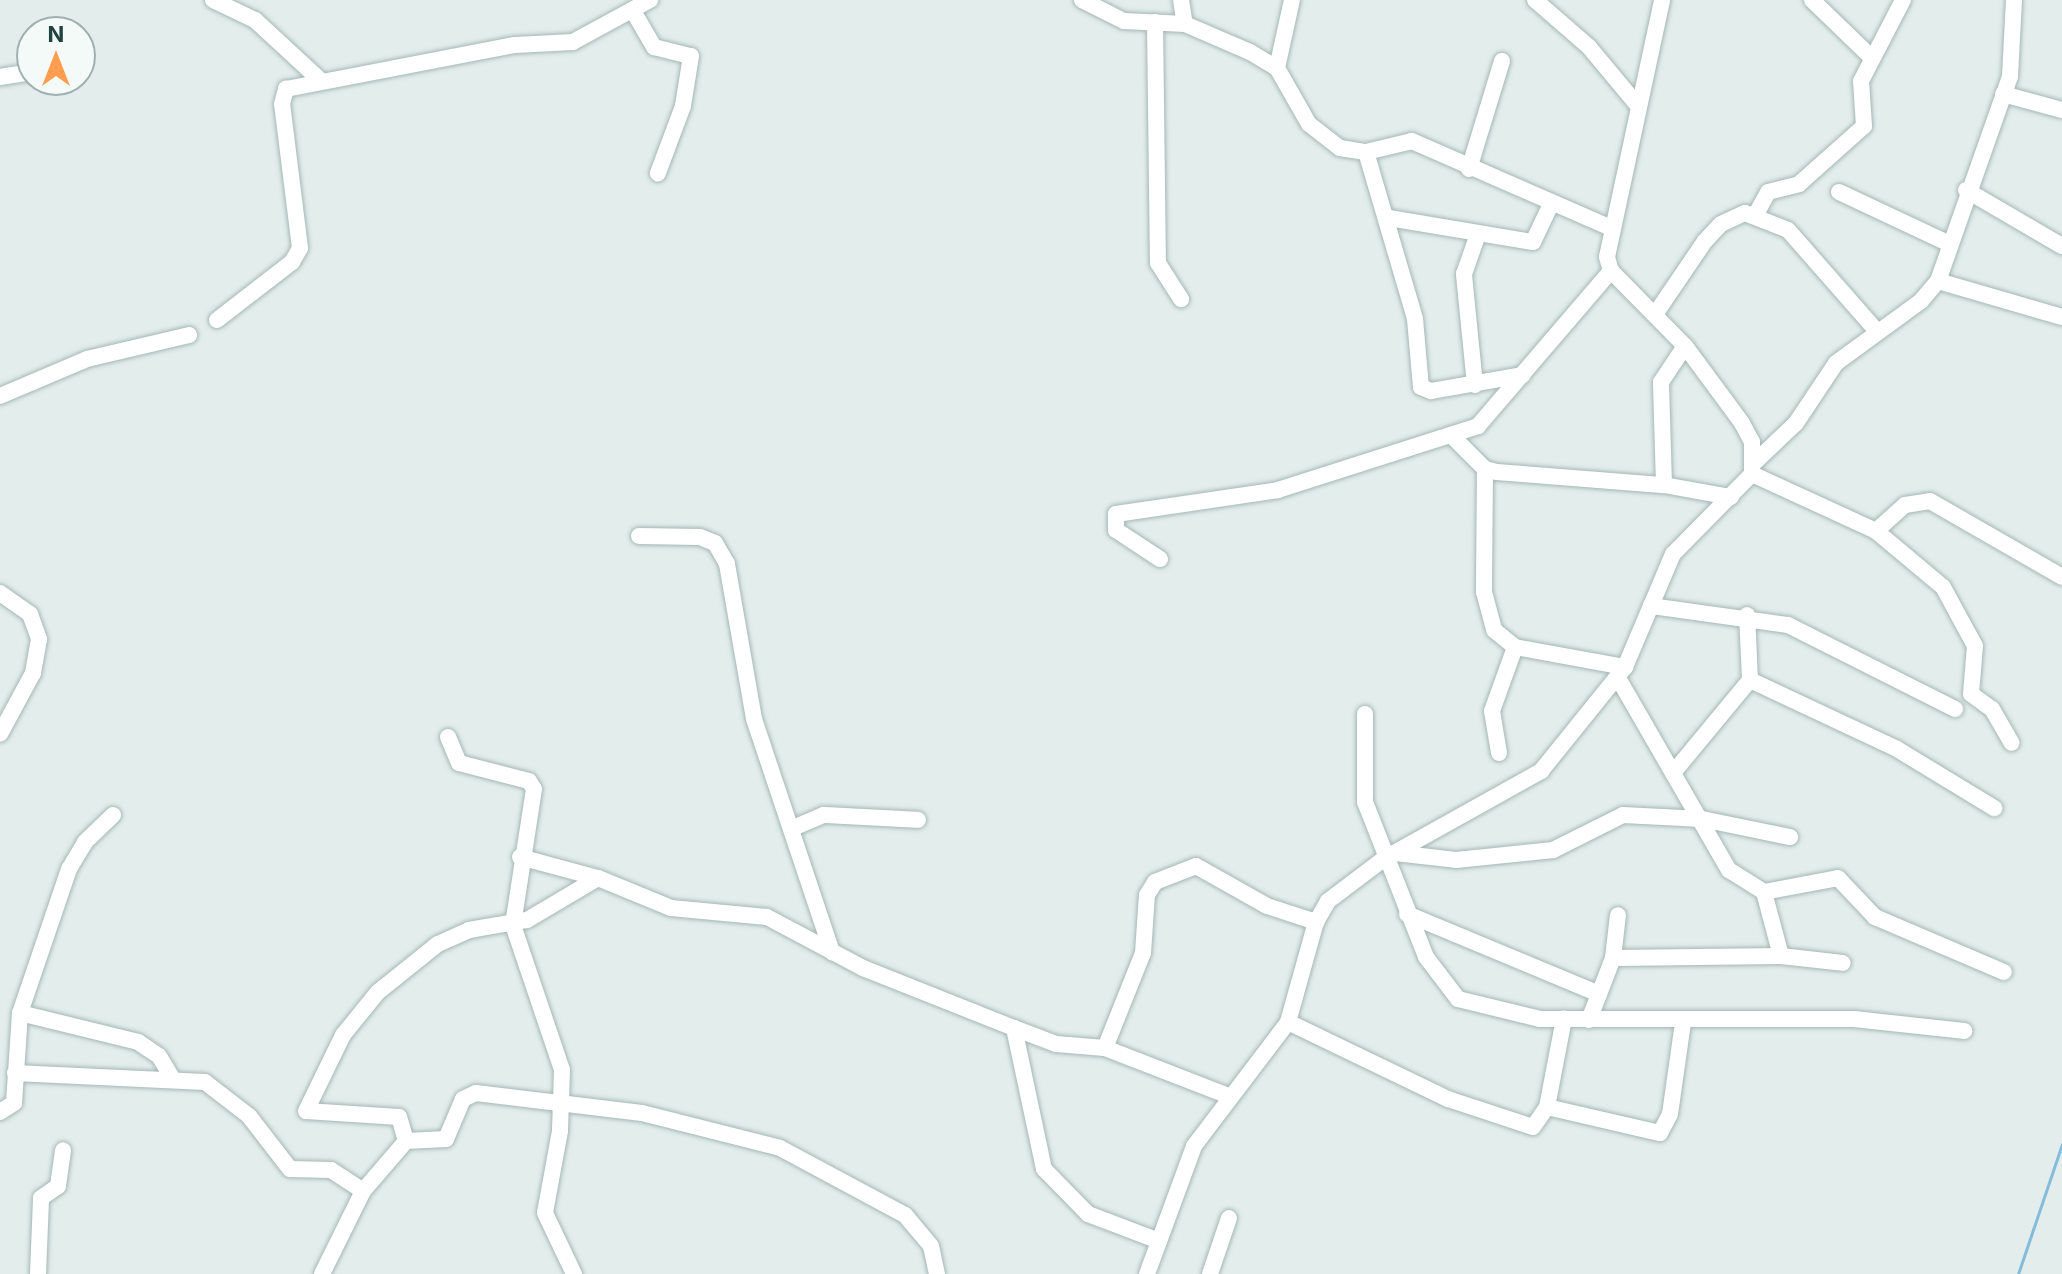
<!DOCTYPE html>
<style>
body{margin:0}
#map{position:relative;width:2062px;height:1274px;overflow:hidden;background:#e3eeec;font-family:Inter,sans-serif}
div>[style]{position:absolute}
.stream>*{height:3px;margin:-1.5px;padding:0 1.5px;transform-origin:1.5px;border-radius:1.5px;background:#84bcda}
.roads{filter:drop-shadow(0 0 2px #a5b7b5) drop-shadow(0 0 2px #a5b7b5)}
.minor>*{height:16px;margin:-8px;padding:0 8px;transform-origin:8px;border-radius:8px;background:#fff}
span{translate:-50% -50%;white-space:nowrap;text-align:center;line-height:1.15;-webkit-text-stroke:7px #f4faf8;paint-order:stroke}
.north{position:absolute;left:16px;top:16px;width:80px;height:80px;box-sizing:border-box;background:#f4faf8;border:2px solid #9fb0ae;border-radius:50%;rotate:0deg;font-size:22px;font-weight:700;line-height:32px;text-align:center;color:#204240}
.north::after{content:'';display:block;margin:auto;width:28px;height:36px;background:#ff9d50;clip-path:polygon(50% 0,100% 100%,50% 72%,0 100%)}
</style>
<div id="map">
<div class="stream">
<div style="left:2018px;top:1274px;width:137px;rotate:-71.3deg"></div>
</div>
<div class="roads">
<div class="minor">
<div style="left:213px;top:0;width:47px;rotate:25.5deg"></div>
<div style="left:255px;top:20px;width:87px;rotate:42.7deg"></div>
<div style="left:1082px;top:0;width:47px;rotate:26.6deg"></div>
<div style="left:1124px;top:21px;width:61px;rotate:2.8deg"></div>
<div style="left:1185px;top:24px;width:71px;rotate:23.3deg"></div>
<div style="left:1250px;top:52px;width:31px;rotate:31deg"></div>
<div style="left:1277px;top:68px;width:64px;rotate:60.3deg"></div>
<div style="left:1309px;top:124px;width:39px;rotate:38deg"></div>
<div style="left:1340px;top:148px;width:26px;rotate:9deg"></div>
<div style="left:1366px;top:152px;width:47px;rotate:-13.4deg"></div>
<div style="left:1412px;top:141px;width:219px;rotate:23.6deg"></div>
<div style="left:1181px;top:0;width:24px;rotate:81deg"></div>
<div style="left:1535px;top:0;width:72px;rotate:41deg"></div>
<div style="left:1589px;top:47px;width:78px;rotate:50.2deg"></div>
<div style="left:1812px;top:0;width:83px;rotate:44deg"></div>
<div style="left:633px;top:11px;width:42px;rotate:59.7deg"></div>
<div style="left:654px;top:47px;width:38px;rotate:14deg"></div>
<div style="left:691px;top:56px;width:51px;rotate:99.1deg"></div>
<div style="left:683px;top:106px;width:72px;rotate:110.5deg"></div>
<div style="left:1155px;top:22px;width:241px;rotate:89.3deg"></div>
<div style="left:1158px;top:263px;width:43px;rotate:57.4deg"></div>
<div style="left:1277px;top:68px;width:70px;rotate:-77.6deg"></div>
<div style="left:0;top:77px;width:32px;rotate:-9deg"></div>
<div style="left:2003px;top:94px;width:61px;rotate:15.2deg"></div>
<div style="left:1366px;top:152px;width:174px;rotate:73.6deg"></div>
<div style="left:1415px;top:319px;width:68px;rotate:85deg"></div>
<div style="left:1421px;top:387px;width:11px;rotate:22deg"></div>
<div style="left:1431px;top:391px;width:93px;rotate:-9.9deg"></div>
<div style="left:1469px;top:169px;width:113px;rotate:-73deg"></div>
<div style="left:1966px;top:190px;width:111px;rotate:30.3deg"></div>
<div style="left:1839px;top:192px;width:120px;rotate:25.1deg"></div>
<div style="left:1756px;top:214px;width:25px;rotate:-61deg"></div>
<div style="left:1768px;top:192px;width:32px;rotate:-14deg"></div>
<div style="left:1799px;top:184px;width:87px;rotate:-41.7deg"></div>
<div style="left:1864px;top:126px;width:45px;rotate:-93.8deg"></div>
<div style="left:1861px;top:81px;width:91px;rotate:-62.6deg"></div>
<div style="left:1389px;top:218px;width:146px;rotate:9.5deg"></div>
<div style="left:1533px;top:242px;width:44px;rotate:-64.6deg"></div>
<div style="left:1938px;top:281px;width:129px;rotate:16.2deg"></div>
<div style="left:1656px;top:313px;width:87px;rotate:-55.8deg"></div>
<div style="left:1705px;top:241px;width:23px;rotate:-47deg"></div>
<div style="left:1721px;top:224px;width:26px;rotate:-25deg"></div>
<div style="left:1745px;top:213px;width:46px;rotate:21.6deg"></div>
<div style="left:1788px;top:230px;width:133px;rotate:48.7deg"></div>
<div style="left:217px;top:320px;width:95px;rotate:-37.7deg"></div>
<div style="left:292px;top:262px;width:16px;rotate:-60deg"></div>
<div style="left:300px;top:248px;width:145px;rotate:-97.1deg"></div>
<div style="left:282px;top:104px;width:16px;rotate:-75deg"></div>
<div style="left:286px;top:89px;width:233px;rotate:-10.9deg"></div>
<div style="left:515px;top:45px;width:58px;rotate:-3deg"></div>
<div style="left:573px;top:42px;width:88px;rotate:-28.6deg"></div>
<div style="left:1475px;top:385px;width:112px;rotate:-95.7deg"></div>
<div style="left:1464px;top:274px;width:42px;rotate:-70.7deg"></div>
<div style="left:0;top:396px;width:95px;rotate:-23deg"></div>
<div style="left:87px;top:359px;width:105px;rotate:-13.2deg"></div>
<div style="left:1453px;top:437px;width:45px;rotate:45deg"></div>
<div style="left:1485px;top:469px;width:12px;rotate:14deg"></div>
<div style="left:1497px;top:472px;width:168px;rotate:4.5deg"></div>
<div style="left:1664px;top:485px;width:68px;rotate:10.2deg"></div>
<div style="left:1754px;top:463px;width:58px;rotate:-43.6deg"></div>
<div style="left:1796px;top:423px;width:72px;rotate:-56.3deg"></div>
<div style="left:1836px;top:363px;width:105px;rotate:-36.1deg"></div>
<div style="left:1921px;top:301px;width:26px;rotate:-50deg"></div>
<div style="left:1938px;top:281px;width:217px;rotate:-70.6deg"></div>
<div style="left:2010px;top:76px;width:76px;rotate:-87deg"></div>
<div style="left:1485px;top:469px;width:123px;rotate:90.5deg"></div>
<div style="left:1484px;top:592px;width:39px;rotate:75deg"></div>
<div style="left:1494px;top:630px;width:27px;rotate:39deg"></div>
<div style="left:1515px;top:647px;width:112px;rotate:10.3deg"></div>
<div style="left:1752px;top:474px;width:136px;rotate:24.7deg"></div>
<div style="left:1876px;top:531px;width:87px;rotate:39.9deg"></div>
<div style="left:1943px;top:587px;width:67px;rotate:61.5deg"></div>
<div style="left:1975px;top:646px;width:48px;rotate:94.8deg"></div>
<div style="left:1971px;top:694px;width:26px;rotate:36deg"></div>
<div style="left:1992px;top:709px;width:39px;rotate:60deg"></div>
<div style="left:1664px;top:485px;width:103px;rotate:-91.7deg"></div>
<div style="left:1661px;top:382px;width:43px;rotate:-56.3deg"></div>
<div style="left:1876px;top:531px;width:39px;rotate:-42deg"></div>
<div style="left:1905px;top:505px;width:25px;rotate:-9deg"></div>
<div style="left:1930px;top:501px;width:152px;rotate:29.9deg"></div>
<div style="left:639px;top:536px;width:61px;rotate:0.9deg"></div>
<div style="left:700px;top:537px;width:16px;rotate:22deg"></div>
<div style="left:715px;top:543px;width:24px;rotate:60deg"></div>
<div style="left:727px;top:564px;width:157px;rotate:80.1deg"></div>
<div style="left:754px;top:719px;width:246px;rotate:71.5deg"></div>
<div style="left:1160px;top:559px;width:53px;rotate:-146.6deg"></div>
<div style="left:1116px;top:530px;width:16px;rotate:-90deg"></div>
<div style="left:1116px;top:514px;width:164px;rotate:-8.4deg"></div>
<div style="left:1278px;top:490px;width:210px;rotate:-17.7deg"></div>
<div style="left:1478px;top:426px;width:204px;rotate:-49.4deg"></div>
<div style="left:0;top:593px;width:37px;rotate:35deg"></div>
<div style="left:30px;top:614px;width:27px;rotate:70deg"></div>
<div style="left:39px;top:639px;width:35px;rotate:100deg"></div>
<div style="left:33px;top:673px;width:69px;rotate:118.4deg"></div>
<div style="left:1651px;top:606px;width:138px;rotate:7.9deg"></div>
<div style="left:1788px;top:625px;width:187px;rotate:26.7deg"></div>
<div style="left:1618px;top:678px;width:222px;rotate:60deg"></div>
<div style="left:1729px;top:870px;width:41px;rotate:32.2deg"></div>
<div style="left:1764px;top:892px;width:66px;rotate:75.1deg"></div>
<div style="left:1750px;top:680px;width:162px;rotate:25.1deg"></div>
<div style="left:1897px;top:749px;width:114px;rotate:31.3deg"></div>
<div style="left:1365px;top:714px;width:88px;rotate:90deg"></div>
<div style="left:1365px;top:802px;width:167px;rotate:68.5deg"></div>
<div style="left:1426px;top:957px;width:53px;rotate:52.7deg"></div>
<div style="left:1458px;top:999px;width:84px;rotate:13.7deg"></div>
<div style="left:1540px;top:1019px;width:314px"></div>
<div style="left:1854px;top:1019px;width:111px;rotate:6.2deg"></div>
<div style="left:448px;top:737px;width:28px;rotate:67deg"></div>
<div style="left:459px;top:763px;width:72px;rotate:14.4deg"></div>
<div style="left:529px;top:781px;width:9px;rotate:58deg"></div>
<div style="left:534px;top:789px;width:138px;rotate:98.8deg"></div>
<div style="left:513px;top:925px;width:153px;rotate:71.3deg"></div>
<div style="left:562px;top:1070px;width:61px;rotate:91.9deg"></div>
<div style="left:560px;top:1131px;width:83px;rotate:100.4deg"></div>
<div style="left:545px;top:1213px;width:68px;rotate:64.6deg"></div>
<div style="left:1499px;top:753px;width:43px;rotate:-99.5deg"></div>
<div style="left:1492px;top:711px;width:68px;rotate:-70.2deg"></div>
<div style="left:1673px;top:773px;width:121px;rotate:-50.4deg"></div>
<div style="left:1750px;top:680px;width:65px;rotate:-92.6deg"></div>
<div style="left:793px;top:828px;width:34px;rotate:-23deg"></div>
<div style="left:824px;top:815px;width:94px;rotate:3deg"></div>
<div style="left:1395px;top:853px;width:61px;rotate:6.5deg"></div>
<div style="left:1456px;top:860px;width:98px;rotate:-5.9deg"></div>
<div style="left:1553px;top:850px;width:78px;rotate:-26.6deg"></div>
<div style="left:1623px;top:815px;width:79px;rotate:2.9deg"></div>
<div style="left:1702px;top:819px;width:90px;rotate:11.6deg"></div>
<div style="left:520px;top:857px;width:81px;rotate:15.1deg"></div>
<div style="left:598px;top:878px;width:79px;rotate:22.3deg"></div>
<div style="left:671px;top:908px;width:96px;rotate:5.4deg"></div>
<div style="left:767px;top:917px;width:109px;rotate:28deg"></div>
<div style="left:863px;top:968px;width:162px;rotate:21.7deg"></div>
<div style="left:1014px;top:1028px;width:45px;rotate:20.9deg"></div>
<div style="left:1056px;top:1044px;width:49px;rotate:4.7deg"></div>
<div style="left:1105px;top:1048px;width:133px;rotate:21.2deg"></div>
<div style="left:1764px;top:892px;width:75px;rotate:-10.7deg"></div>
<div style="left:1838px;top:878px;width:54px;rotate:46.5deg"></div>
<div style="left:1875px;top:917px;width:140px;rotate:23.1deg"></div>
<div style="left:1407px;top:914px;width:208px;rotate:22.6deg"></div>
<div style="left:1613px;top:958px;width:168px;rotate:-0.7deg"></div>
<div style="left:1781px;top:956px;width:62px;rotate:6.4deg"></div>
<div style="left:20px;top:1013px;width:122px;rotate:13.8deg"></div>
<div style="left:138px;top:1042px;width:25px;rotate:34deg"></div>
<div style="left:159px;top:1056px;width:26px;rotate:59deg"></div>
<div style="left:1589px;top:1020px;width:66px;rotate:-68.8deg"></div>
<div style="left:1613px;top:958px;width:43px;rotate:-83.4deg"></div>
<div style="left:1288px;top:1022px;width:178px;rotate:25.7deg"></div>
<div style="left:1448px;top:1099px;width:89px;rotate:18.2deg"></div>
<div style="left:1533px;top:1127px;width:24px;rotate:-55deg"></div>
<div style="left:1547px;top:1107px;width:90px;rotate:-79.1deg"></div>
<div style="left:1014px;top:1028px;width:144px;rotate:78deg"></div>
<div style="left:1044px;top:1169px;width:63px;rotate:45.6deg"></div>
<div style="left:1088px;top:1214px;width:76px;rotate:20.8deg"></div>
<div style="left:1105px;top:1048px;width:102px;rotate:-68.2deg"></div>
<div style="left:1143px;top:953px;width:58px;rotate:-86.1deg"></div>
<div style="left:1147px;top:895px;width:15px;rotate:-58deg"></div>
<div style="left:1155px;top:882px;width:44px;rotate:-21.3deg"></div>
<div style="left:1196px;top:866px;width:81px;rotate:29.4deg"></div>
<div style="left:1267px;top:906px;width:52px;rotate:18.1deg"></div>
<div style="left:15px;top:1073px;width:190px;rotate:2.7deg"></div>
<div style="left:205px;top:1082px;width:56px;rotate:37.7deg"></div>
<div style="left:249px;top:1116px;width:67px;rotate:52.3deg"></div>
<div style="left:290px;top:1169px;width:41px;rotate:1.4deg"></div>
<div style="left:331px;top:1170px;width:38px;rotate:33deg"></div>
<div style="left:1547px;top:1107px;width:116px;rotate:13deg"></div>
<div style="left:1660px;top:1133px;width:21px;rotate:-62deg"></div>
<div style="left:1670px;top:1114px;width:92px;rotate:-81.9deg"></div>
<div style="left:0;top:1112px;width:17px;rotate:-33deg"></div>
<div style="left:14px;top:1103px;width:90px;rotate:-86.2deg"></div>
<div style="left:20px;top:1013px;width:152px;rotate:-71.2deg"></div>
<div style="left:69px;top:869px;width:31px;rotate:-59deg"></div>
<div style="left:85px;top:842px;width:39px;rotate:-44deg"></div>
<div style="left:406px;top:1141px;width:25px;rotate:-106deg"></div>
<div style="left:399px;top:1117px;width:93px;rotate:-176.3deg"></div>
<div style="left:306px;top:1111px;width:85px;rotate:-64deg"></div>
<div style="left:343px;top:1035px;width:55px;rotate:-50.9deg"></div>
<div style="left:378px;top:992px;width:77px;rotate:-38.7deg"></div>
<div style="left:438px;top:944px;width:34px;rotate:-24deg"></div>
<div style="left:469px;top:930px;width:59px;rotate:-9.8deg"></div>
<div style="left:527px;top:920px;width:82px;rotate:-30.6deg"></div>
<div style="left:38px;top:1274px;width:76px;rotate:-87.7deg"></div>
<div style="left:41px;top:1198px;width:21px;rotate:-35deg"></div>
<div style="left:58px;top:1186px;width:36px;rotate:-82deg"></div>
<div style="left:322px;top:1274px;width:93px;rotate:-63.7deg"></div>
<div style="left:363px;top:1191px;width:66px;rotate:-49.3deg"></div>
<div style="left:406px;top:1141px;width:40px;rotate:-2.9deg"></div>
<div style="left:446px;top:1139px;width:43px;rotate:-67deg"></div>
<div style="left:463px;top:1099px;width:14px;rotate:-25deg"></div>
<div style="left:476px;top:1093px;width:167px;rotate:6.9deg"></div>
<div style="left:642px;top:1113px;width:142px;rotate:14.2deg"></div>
<div style="left:780px;top:1148px;width:142px;rotate:28.2deg"></div>
<div style="left:905px;top:1215px;width:40px;rotate:50deg"></div>
<div style="left:931px;top:1246px;width:29px;rotate:78deg"></div>
<div style="left:1147px;top:1274px;width:136px;rotate:-69.8deg"></div>
<div style="left:1194px;top:1146px;width:156px;rotate:-52.8deg"></div>
<div style="left:1288px;top:1022px;width:104px;rotate:-74.4deg"></div>
<div style="left:1316px;top:922px;width:24px;rotate:-60deg"></div>
<div style="left:1328px;top:901px;width:71px;rotate:-37deg"></div>
<div style="left:1385px;top:858px;width:179px;rotate:-29.1deg"></div>
<div style="left:1541px;top:771px;width:134px;rotate:-51.1deg"></div>
<div style="left:1625px;top:667px;width:123px;rotate:-67deg"></div>
<div style="left:1673px;top:554px;width:112px;rotate:-45.4deg"></div>
<div style="left:1752px;top:474px;width:32px;rotate:-90deg"></div>
<div style="left:1752px;top:442px;width:21px;rotate:-118deg"></div>
<div style="left:1742px;top:423px;width:96px;rotate:-126.5deg"></div>
<div style="left:1685px;top:346px;width:105px;rotate:-134.6deg"></div>
<div style="left:1611px;top:271px;width:15px;rotate:-106deg"></div>
<div style="left:1607px;top:257px;width:263px;rotate:-77.9deg"></div>
<div style="left:1210px;top:1274px;width:59px;rotate:-71.3deg"></div>
</div>
</div>
<div class="north">N</div>
</div>
